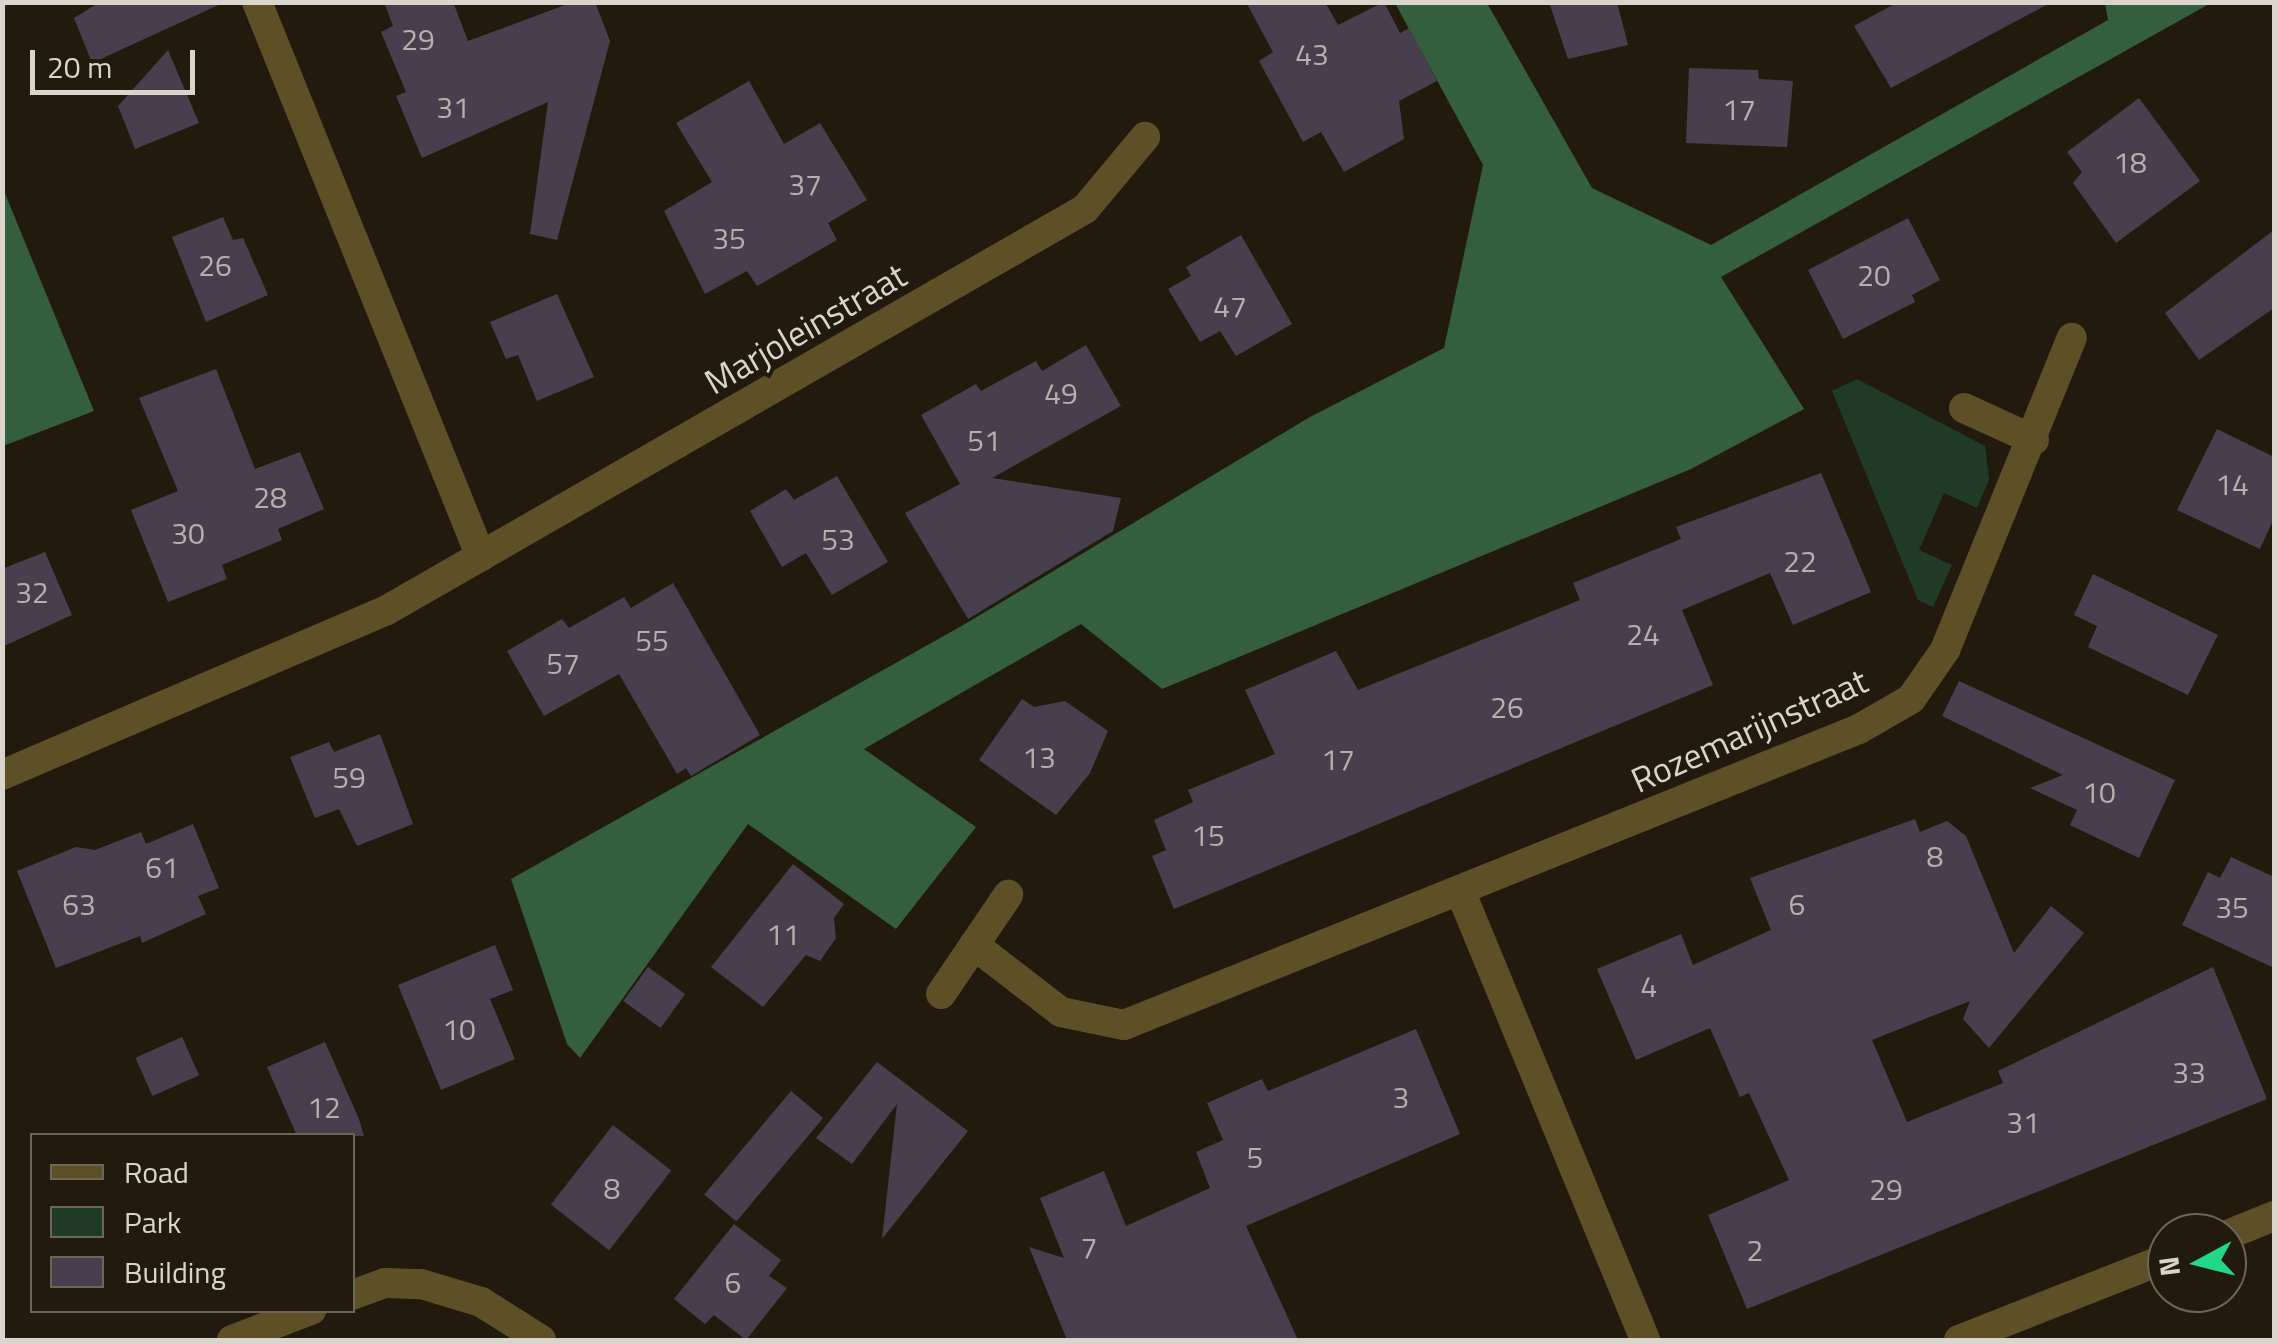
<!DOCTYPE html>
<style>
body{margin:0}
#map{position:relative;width:2277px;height:1343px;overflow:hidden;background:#221b0d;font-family:"Titillium Web",sans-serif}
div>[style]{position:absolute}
.green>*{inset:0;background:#203b26}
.forest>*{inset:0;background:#335f3d}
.building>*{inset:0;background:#473f4e;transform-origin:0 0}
.minor>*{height:30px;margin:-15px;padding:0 15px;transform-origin:15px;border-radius:15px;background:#5e4f27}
span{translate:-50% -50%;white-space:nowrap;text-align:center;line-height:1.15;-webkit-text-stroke:8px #221b0d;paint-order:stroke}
.number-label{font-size:30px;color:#b5b0ac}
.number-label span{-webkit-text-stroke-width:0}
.street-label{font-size:35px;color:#dad5cc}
.frame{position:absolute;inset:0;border:5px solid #dad5cc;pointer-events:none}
.legend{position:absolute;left:30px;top:1133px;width:325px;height:180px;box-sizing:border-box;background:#221b0d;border:2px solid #6c6559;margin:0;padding:12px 18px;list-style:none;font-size:30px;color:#dad5cc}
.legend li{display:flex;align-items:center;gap:20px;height:50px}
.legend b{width:50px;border:2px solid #6c6559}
.north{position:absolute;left:2147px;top:1213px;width:100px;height:100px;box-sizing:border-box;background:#221b0d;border:2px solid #6c6559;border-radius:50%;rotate:263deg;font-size:28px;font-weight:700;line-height:40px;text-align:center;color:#dad5cc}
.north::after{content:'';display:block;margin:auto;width:35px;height:45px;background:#20d887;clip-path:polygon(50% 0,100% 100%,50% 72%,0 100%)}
.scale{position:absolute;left:30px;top:50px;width:165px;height:45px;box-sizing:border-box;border:5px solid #dad5cc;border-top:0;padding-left:12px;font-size:30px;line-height:35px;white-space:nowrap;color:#dad5cc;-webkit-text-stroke:8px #221b0d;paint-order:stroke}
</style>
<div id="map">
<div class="green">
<div style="clip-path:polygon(1857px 379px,1985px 446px,1989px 480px,1977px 508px,1944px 493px,1919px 550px,1952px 565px,1933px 607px,1918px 600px,1832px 391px)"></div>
</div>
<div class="forest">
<div style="clip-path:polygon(1395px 3px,1487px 3px,1592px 188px,1711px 245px,2108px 20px,2105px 3px,2211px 3px,1721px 277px,1804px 409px,1691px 469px,1162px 689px,1081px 624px,864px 749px,976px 827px,896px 929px,748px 824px,580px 1058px,567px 1044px,511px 879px,965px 624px,1310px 417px,1444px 348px,1483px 165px)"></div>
<div style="clip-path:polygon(2px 186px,94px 411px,3px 446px,2px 446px)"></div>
</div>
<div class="building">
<div style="clip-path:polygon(100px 2px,225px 2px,92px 63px,74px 18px)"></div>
<div style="clip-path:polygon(384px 2px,453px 2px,468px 41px,573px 2px,595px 2px,610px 41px,557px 240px,530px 234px,548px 102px,422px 158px,396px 96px,406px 92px,381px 32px,393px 26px)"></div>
<div style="clip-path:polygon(1246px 2px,1325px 2px,1338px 25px,1384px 2px,1400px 33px,1409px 28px,1437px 81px,1399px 101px,1404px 139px,1344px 172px,1321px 132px,1303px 142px,1259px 61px,1273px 52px)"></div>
<div style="clip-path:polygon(1549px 2px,1617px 2px,1628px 45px,1568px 59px)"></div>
<div style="clip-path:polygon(1898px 2px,2052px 2px,1891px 88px,1854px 26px)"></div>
<div style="clip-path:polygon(168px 50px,199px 123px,135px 149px,118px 106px)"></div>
<div style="clip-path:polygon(1689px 68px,1758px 70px,1759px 79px,1793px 81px,1787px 147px,1686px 143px)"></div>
<div style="clip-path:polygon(749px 81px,784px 144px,820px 123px,867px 200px,828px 223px,837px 240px,757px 286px,747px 271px,705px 294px,664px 211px,712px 182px,676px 123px)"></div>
<div style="clip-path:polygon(2139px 98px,2200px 181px,2116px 243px,2073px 183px,2082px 172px,2067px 152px)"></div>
<div style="clip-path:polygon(223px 217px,233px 240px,243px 238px,268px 295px,206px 322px,172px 237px)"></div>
<div style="clip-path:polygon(1908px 218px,1940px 280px,1912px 295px,1915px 302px,1843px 339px,1808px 270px)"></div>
<div style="clip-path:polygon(2274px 230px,2274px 308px,2199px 360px,2165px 313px)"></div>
<div style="clip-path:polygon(1241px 235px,1292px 324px,1236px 356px,1220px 331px,1200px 342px,1168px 289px,1191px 276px,1186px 267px)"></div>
<div style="clip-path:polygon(557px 294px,594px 377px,537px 401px,518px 355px,506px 359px,490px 322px)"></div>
<div style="clip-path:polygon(1086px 345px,1121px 406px,992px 478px,1121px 498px,1113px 531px,968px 619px,905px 513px,960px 484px,921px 415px,976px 384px,981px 391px,1036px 361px,1042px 371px)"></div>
<div style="clip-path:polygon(216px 369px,255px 469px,300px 452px,324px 509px,278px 529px,282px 540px,222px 565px,227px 579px,168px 602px,131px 510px,178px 491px,139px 398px)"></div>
<div style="clip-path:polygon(2217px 429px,2274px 457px,2274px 518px,2260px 549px,2177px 510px)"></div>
<div style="clip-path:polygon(1821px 473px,1871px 592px,1793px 625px,1770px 573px,1682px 610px,1713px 685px,1174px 909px,1152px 856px,1166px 850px,1154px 820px,1193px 802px,1188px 790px,1275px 754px,1245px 690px,1336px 651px,1358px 690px,1580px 600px,1573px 583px,1681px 539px,1676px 527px)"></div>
<div style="clip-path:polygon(837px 476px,888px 562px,832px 595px,806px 553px,782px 567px,750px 511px,786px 489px,794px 500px)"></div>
<div style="clip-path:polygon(45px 552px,72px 615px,2px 647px,2px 569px)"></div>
<div style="clip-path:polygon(2093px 574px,2218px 635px,2188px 695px,2088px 647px,2097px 626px,2074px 615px)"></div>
<div style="clip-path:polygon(673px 583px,760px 735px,691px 776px,686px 768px,677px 774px,619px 674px,544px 716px,507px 651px,562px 619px,569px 628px,624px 597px,631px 608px)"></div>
<div style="clip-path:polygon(1959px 681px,2175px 780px,2139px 858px,2070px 825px,2077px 810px,2030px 788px,2063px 775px,1942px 716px)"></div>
<div style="clip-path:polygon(1022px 699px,1034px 707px,1065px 701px,1108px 731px,1090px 773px,1056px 815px,979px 760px)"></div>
<div style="clip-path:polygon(380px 734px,413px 824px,357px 846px,339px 809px,315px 818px,290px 757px,329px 742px,334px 752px)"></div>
<div style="clip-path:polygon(1915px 819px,1920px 832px,1947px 821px,1966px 836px,2014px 953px,2051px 906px,2084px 933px,1989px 1048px,1963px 1019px,1970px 1001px,1872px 1040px,1907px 1122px,2003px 1083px,1998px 1071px,2213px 967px,2267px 1099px,1747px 1309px,1708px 1215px,1789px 1180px,1749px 1093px,1740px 1097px,1710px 1028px,1636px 1060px,1597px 969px,1681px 934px,1693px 965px,1771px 930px,1750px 878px)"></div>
<div style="clip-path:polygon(193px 824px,219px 888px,198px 896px,206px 914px,142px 943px,140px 936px,56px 968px,17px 871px,76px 847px,95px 850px,141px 832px,146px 844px)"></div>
<div style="clip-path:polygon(2231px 857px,2274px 877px,2274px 968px,2182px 925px,2208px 872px,2220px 878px)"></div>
<div style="clip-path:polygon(793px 864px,844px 904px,834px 918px,836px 938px,820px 961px,806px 955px,763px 1007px,711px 967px)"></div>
<div style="clip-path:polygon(495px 945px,513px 990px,490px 999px,515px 1059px,441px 1090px,398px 985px)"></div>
<div style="left:648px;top:967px;width:46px;height:42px;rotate:36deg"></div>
<div style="clip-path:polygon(1416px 1029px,1460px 1134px,1246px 1226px,1298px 1340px,1067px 1340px,1029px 1247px,1064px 1258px,1040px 1198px,1104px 1171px,1126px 1226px,1210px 1188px,1196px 1152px,1223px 1140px,1207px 1103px,1262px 1079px,1268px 1091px)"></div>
<div style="left:182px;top:1037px;width:42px;height:51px;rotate:66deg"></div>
<div style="clip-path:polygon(325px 1042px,359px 1119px,364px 1136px,297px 1136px,267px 1067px)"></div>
<div style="clip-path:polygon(877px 1062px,968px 1131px,882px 1239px,897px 1104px,852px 1164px,816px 1138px)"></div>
<div style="left:791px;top:1091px;width:42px;height:135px;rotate:40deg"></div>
<div style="left:613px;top:1125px;width:74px;height:101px;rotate:38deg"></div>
<div style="clip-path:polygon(734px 1224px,781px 1260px,769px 1276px,787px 1288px,746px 1340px,714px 1315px,705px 1324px,674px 1299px)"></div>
</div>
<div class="minor">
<div style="left:257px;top:2px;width:598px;rotate:68.02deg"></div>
<div style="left:1964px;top:408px;width:77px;rotate:24.6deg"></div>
<div style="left:2px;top:775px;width:419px;rotate:-23.2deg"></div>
<div style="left:387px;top:610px;width:805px;rotate:-29.88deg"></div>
<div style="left:1085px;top:209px;width:94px;rotate:-50.2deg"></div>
<div style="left:1461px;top:893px;width:483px;rotate:67.6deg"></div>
<div style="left:974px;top:945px;width:110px;rotate:37.6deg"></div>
<div style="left:1061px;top:1012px;width:64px;rotate:11.7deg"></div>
<div style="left:1124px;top:1025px;width:792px;rotate:-21.94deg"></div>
<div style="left:1859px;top:729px;width:60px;rotate:-30deg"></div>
<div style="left:1911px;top:699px;width:60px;rotate:-55.2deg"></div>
<div style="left:1945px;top:650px;width:337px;rotate:-67.9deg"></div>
<div style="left:941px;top:994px;width:120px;rotate:-55.9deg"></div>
<div style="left:2227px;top:1235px;width:51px;rotate:-22deg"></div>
<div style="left:352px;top:1295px;width:35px;rotate:-20deg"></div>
<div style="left:385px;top:1283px;width:36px;rotate:2deg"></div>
<div style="left:421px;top:1284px;width:63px;rotate:16.7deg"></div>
<div style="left:481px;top:1302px;width:71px;rotate:32.3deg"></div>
<div style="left:232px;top:1340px;width:85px;rotate:-20.8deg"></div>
<div style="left:1959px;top:1340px;width:224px;rotate:-21.5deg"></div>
</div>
<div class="number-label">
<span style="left:418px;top:39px">29</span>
<span style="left:1312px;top:54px">43</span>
<span style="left:453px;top:107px">31</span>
<span style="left:1739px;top:109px">17</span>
<span style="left:2130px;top:162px">18</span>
<span style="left:805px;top:184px">37</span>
<span style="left:729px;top:238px">35</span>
<span style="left:215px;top:265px">26</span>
<span style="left:1874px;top:275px">20</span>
<span style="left:1230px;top:306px">47</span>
<span style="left:1061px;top:393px">49</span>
<span style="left:984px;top:440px">51</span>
<span style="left:2232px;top:484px">14</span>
<span style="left:270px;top:497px">28</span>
<span style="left:188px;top:533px">30</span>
<span style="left:838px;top:539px">53</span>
<span style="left:1800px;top:561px">22</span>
<span style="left:32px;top:592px">32</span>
<span style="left:1643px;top:634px">24</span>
<span style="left:652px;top:640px">55</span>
<span style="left:563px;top:663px">57</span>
<span style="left:1507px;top:707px">26</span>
<span style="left:1039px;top:757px">13</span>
<span style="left:1338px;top:759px">17</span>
<span style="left:349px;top:777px">59</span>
<span style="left:2099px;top:792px">10</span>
<span style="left:1208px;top:835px">15</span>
<span style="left:1935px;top:856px">8</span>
<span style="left:162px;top:867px">61</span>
<span style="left:79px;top:904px">63</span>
<span style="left:1797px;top:904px">6</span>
<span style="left:2232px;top:907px">35</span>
<span style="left:783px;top:934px">11</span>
<span style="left:1649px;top:986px">4</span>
<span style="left:459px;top:1029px">10</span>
<span style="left:2189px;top:1072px">33</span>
<span style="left:1401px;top:1097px">3</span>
<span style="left:324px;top:1107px">12</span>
<span style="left:2023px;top:1122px">31</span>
<span style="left:1255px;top:1157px">5</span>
<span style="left:612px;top:1188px">8</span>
<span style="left:1886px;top:1189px">29</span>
<span style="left:1089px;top:1247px">7</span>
<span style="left:1755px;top:1250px">2</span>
<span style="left:733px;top:1282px">6</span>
</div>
<div class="street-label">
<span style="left:805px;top:328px;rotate:-30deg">Marjoleinstraat</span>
<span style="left:1749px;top:730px;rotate:-24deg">Rozemarijnstraat</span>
</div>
<div class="frame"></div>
<ul class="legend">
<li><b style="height:12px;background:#5e4f27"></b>Road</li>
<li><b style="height:28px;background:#203b26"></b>Park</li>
<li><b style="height:28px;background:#473f4e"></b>Building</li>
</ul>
<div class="north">N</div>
<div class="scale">20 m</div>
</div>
